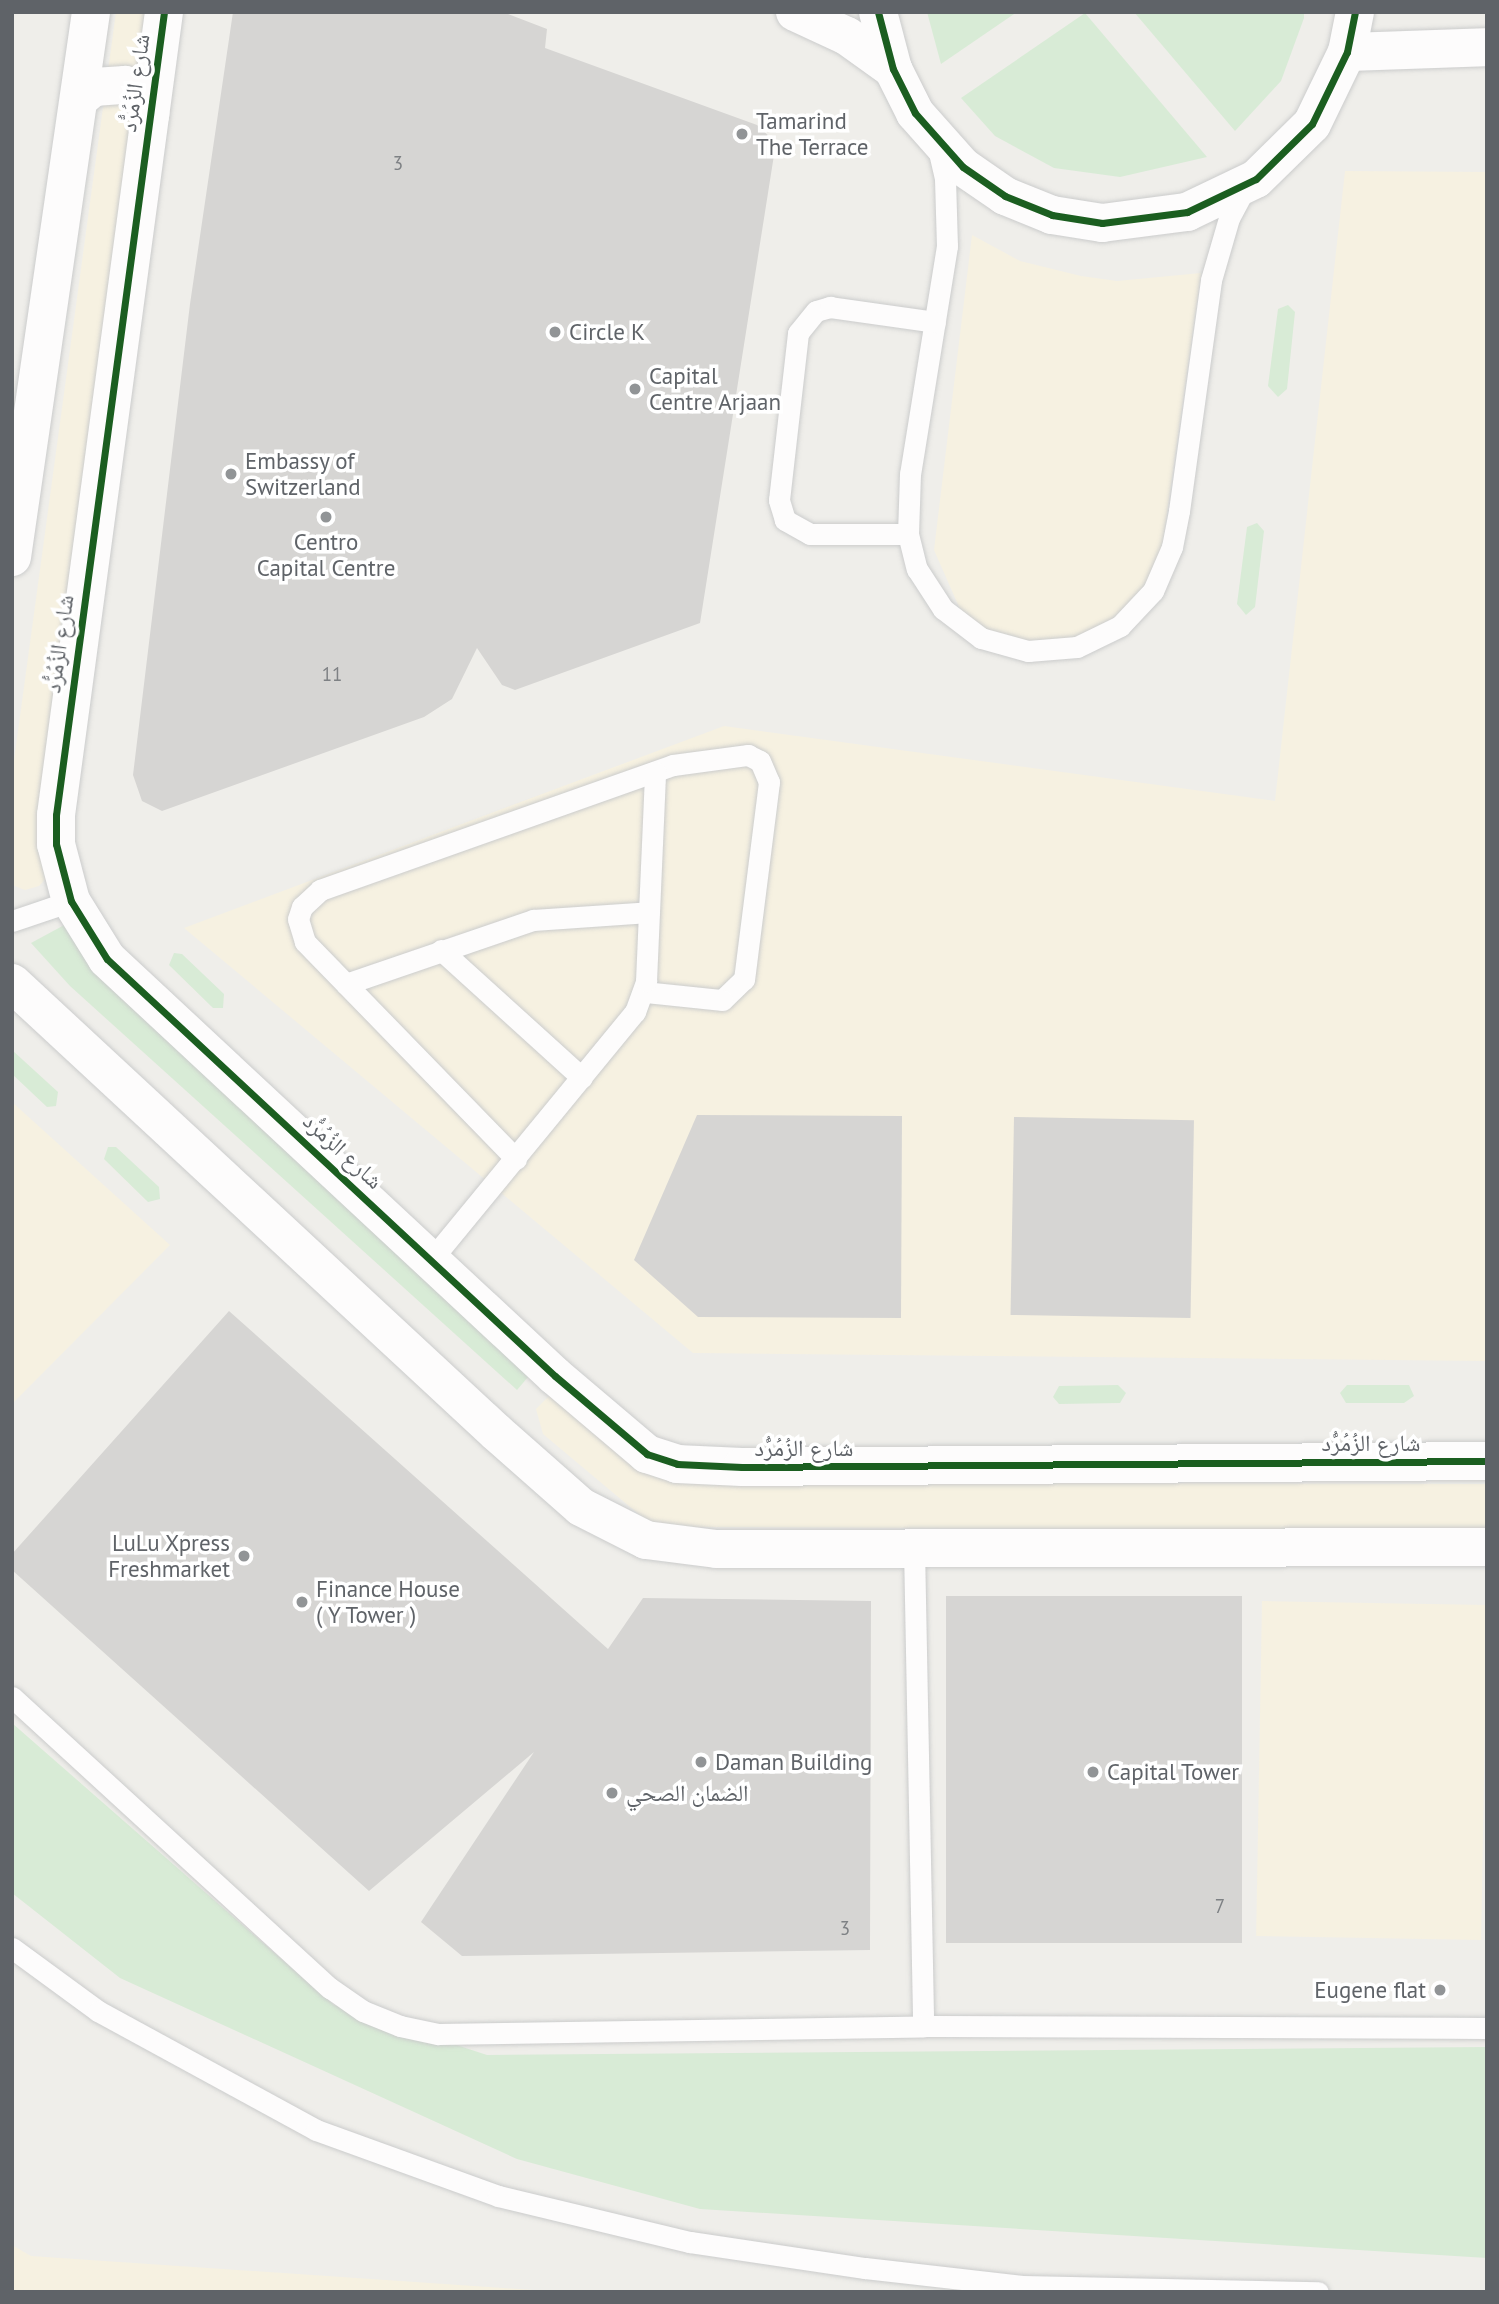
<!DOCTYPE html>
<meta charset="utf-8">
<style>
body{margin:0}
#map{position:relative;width:1499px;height:2304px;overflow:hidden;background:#efeeea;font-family:"PT Sans","Noto Naskh Arabic",sans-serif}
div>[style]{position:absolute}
.green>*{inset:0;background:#d8ebd6}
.sand>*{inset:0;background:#f6f1e1;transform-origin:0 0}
.building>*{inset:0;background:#d6d5d3;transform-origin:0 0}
.roads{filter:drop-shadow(0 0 2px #cbcccc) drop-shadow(0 0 2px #cbcccc)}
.lane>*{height:21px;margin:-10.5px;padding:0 10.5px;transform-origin:10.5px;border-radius:10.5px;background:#fdfcfc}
.street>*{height:38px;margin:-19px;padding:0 19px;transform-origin:19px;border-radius:19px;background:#fdfcfc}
.cycleway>*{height:7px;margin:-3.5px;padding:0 3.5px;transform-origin:3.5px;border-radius:3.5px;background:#1b5e20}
.dots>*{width:19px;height:19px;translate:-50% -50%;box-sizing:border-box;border:4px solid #fff;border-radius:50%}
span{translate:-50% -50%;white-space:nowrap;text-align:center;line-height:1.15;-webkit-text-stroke:7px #fff;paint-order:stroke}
.number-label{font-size:19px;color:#7e8184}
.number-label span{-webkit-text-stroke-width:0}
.street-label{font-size:23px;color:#5f6368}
.poi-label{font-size:23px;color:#5f6368}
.left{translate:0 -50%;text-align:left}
.right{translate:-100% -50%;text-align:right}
.frame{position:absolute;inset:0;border:14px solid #5f6368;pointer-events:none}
</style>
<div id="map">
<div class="green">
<div style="clip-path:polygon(927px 12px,1017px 12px,941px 64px)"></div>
<div style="clip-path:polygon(1134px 12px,1304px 12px,1304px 18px,1281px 81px,1235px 131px)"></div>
<div style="clip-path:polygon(1085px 13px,1207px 157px,1120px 177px,1054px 168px,995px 136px,961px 98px)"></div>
<div style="clip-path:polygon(1288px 305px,1295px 312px,1287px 389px,1278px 397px,1268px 386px,1278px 309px)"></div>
<div style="clip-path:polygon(1257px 523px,1264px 531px,1255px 607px,1246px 615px,1237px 604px,1247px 527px)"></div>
<div style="clip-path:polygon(68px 923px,534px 1370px,517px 1390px,70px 986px,31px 943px)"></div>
<div style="clip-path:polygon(174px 953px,182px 954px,224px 994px,223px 1008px,213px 1008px,169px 965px)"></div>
<div style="clip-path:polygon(12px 1050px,58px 1092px,56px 1106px,47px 1107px,12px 1074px)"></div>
<div style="clip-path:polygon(108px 1147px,116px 1147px,159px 1187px,160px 1199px,148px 1202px,104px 1159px)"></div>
<div style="clip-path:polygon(1118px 1385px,1126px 1393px,1120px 1403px,1059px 1404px,1053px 1397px,1059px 1386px)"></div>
<div style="clip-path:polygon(1347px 1385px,1409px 1385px,1414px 1396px,1404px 1403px,1346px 1403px,1340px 1393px)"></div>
<div style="clip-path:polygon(12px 1723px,334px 2005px,487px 2055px,1487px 2047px,1487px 2258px,700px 2209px,517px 2159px,120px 1978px,12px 1893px)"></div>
</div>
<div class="sand">
<div style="clip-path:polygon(116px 12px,150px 12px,49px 875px,39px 886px,25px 890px,12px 885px,12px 775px)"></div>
<div style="clip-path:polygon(1345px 171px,1487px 172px,1487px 1361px,693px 1353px,184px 928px,724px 726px,1275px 801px)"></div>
<div style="clip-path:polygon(972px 235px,1020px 261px,1081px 276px,1117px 281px,1201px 273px,1162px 548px,1149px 594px,1123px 625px,1025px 651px,963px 616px,934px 550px)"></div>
<div style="clip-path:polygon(12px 1102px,170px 1245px,12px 1404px)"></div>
<div style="clip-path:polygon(551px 1394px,572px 1398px,671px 1482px,1487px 1484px,1487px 1530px,667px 1527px,648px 1522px,543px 1434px,536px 1409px)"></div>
<div style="left:1262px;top:1601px;width:225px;height:335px;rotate:1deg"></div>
<div style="clip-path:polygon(12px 2245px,31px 2256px,562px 2292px,12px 2292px)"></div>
</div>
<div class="building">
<div style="clip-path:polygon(233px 12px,503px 12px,547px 29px,545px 48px,757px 125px,771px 138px,774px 155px,700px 623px,515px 690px,502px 685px,477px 648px,452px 699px,424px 717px,162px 811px,142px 801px,133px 775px,190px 304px)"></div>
<div style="clip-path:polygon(697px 1115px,902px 1116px,901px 1318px,698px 1317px,634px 1260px)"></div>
<div style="left:1014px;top:1117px;width:180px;height:198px;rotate:1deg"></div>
<div style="clip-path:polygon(229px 1311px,608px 1649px,643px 1598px,871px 1601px,870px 1950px,462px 1956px,421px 1922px,534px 1752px,369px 1891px,12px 1570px,12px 1554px)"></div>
<div style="left:1242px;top:1596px;width:347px;height:296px;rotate:90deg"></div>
</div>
<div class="roads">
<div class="lane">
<div style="left:938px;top:148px;width:32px;rotate:77deg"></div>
<div style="left:945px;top:179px;width:67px;rotate:88.3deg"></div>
<div style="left:947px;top:246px;width:231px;rotate:99.2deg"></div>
<div style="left:910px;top:474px;width:60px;rotate:91.9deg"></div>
<div style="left:908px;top:534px;width:36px;rotate:76deg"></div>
<div style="left:917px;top:569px;width:48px;rotate:57deg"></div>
<div style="left:943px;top:609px;width:48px;rotate:37.3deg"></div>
<div style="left:981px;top:638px;width:49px;rotate:15.5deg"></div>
<div style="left:1028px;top:651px;width:49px;rotate:-4.7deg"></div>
<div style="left:1077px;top:647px;width:48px;rotate:-26deg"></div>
<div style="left:1120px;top:626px;width:48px;rotate:-46.7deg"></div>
<div style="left:1153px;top:591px;width:48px;rotate:-66.6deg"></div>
<div style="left:1172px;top:547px;width:37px;rotate:-79deg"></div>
<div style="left:1179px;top:511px;width:233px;rotate:-82.1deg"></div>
<div style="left:1211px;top:280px;width:65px;rotate:-73.8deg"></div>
<div style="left:1229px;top:218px;width:34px;rotate:-62deg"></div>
<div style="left:908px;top:534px;width:98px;rotate:180deg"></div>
<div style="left:810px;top:534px;width:29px;rotate:-151deg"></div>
<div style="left:785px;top:520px;width:21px;rotate:-107deg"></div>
<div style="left:779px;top:500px;width:168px;rotate:-83.5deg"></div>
<div style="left:798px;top:333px;width:28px;rotate:-51deg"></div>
<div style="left:816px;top:311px;width:15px;rotate:-16deg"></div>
<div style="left:830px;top:307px;width:106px;rotate:8.1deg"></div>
<div style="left:12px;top:921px;width:62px;rotate:-18.7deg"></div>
<div style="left:441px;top:950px;width:190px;rotate:42.2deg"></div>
<div style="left:346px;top:984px;width:198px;rotate:-18.9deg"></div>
<div style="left:533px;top:920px;width:116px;rotate:-3.9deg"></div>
<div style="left:516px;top:1159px;width:303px;rotate:-134.2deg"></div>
<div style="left:305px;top:942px;width:24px;rotate:-107deg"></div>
<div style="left:298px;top:919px;width:13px;rotate:-72deg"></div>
<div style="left:302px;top:907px;width:25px;rotate:-43deg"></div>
<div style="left:320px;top:890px;width:374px;rotate:-19.5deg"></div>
<div style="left:673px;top:765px;width:76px;rotate:-7.6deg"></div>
<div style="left:748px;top:755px;width:13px;rotate:27deg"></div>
<div style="left:760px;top:761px;width:23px;rotate:67deg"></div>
<div style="left:769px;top:782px;width:199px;rotate:97.2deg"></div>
<div style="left:744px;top:979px;width:30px;rotate:136deg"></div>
<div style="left:722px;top:1000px;width:78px;rotate:-174.1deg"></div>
<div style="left:431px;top:1260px;width:321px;rotate:-50.6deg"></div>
<div style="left:635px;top:1012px;width:33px;rotate:-70deg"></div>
<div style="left:646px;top:981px;width:209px;rotate:-87.5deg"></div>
<div style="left:914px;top:1547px;width:479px;rotate:88.9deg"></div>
<div style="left:12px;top:1697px;width:431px;rotate:42.5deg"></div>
<div style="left:330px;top:1988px;width:40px;rotate:34.9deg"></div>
<div style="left:363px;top:2011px;width:40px;rotate:22deg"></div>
<div style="left:400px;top:2026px;width:39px;rotate:12deg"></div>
<div style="left:438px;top:2034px;width:485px;rotate:-0.9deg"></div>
<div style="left:923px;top:2026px;width:564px;rotate:0.2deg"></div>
<div style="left:12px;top:1948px;width:107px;rotate:36.2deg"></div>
<div style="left:98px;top:2011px;width:248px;rotate:28.6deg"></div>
<div style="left:316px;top:2130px;width:194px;rotate:19.9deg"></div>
<div style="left:498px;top:2196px;width:197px;rotate:13.5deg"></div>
<div style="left:690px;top:2242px;width:177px;rotate:8.5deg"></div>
<div style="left:865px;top:2268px;width:158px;rotate:6.5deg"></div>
<div style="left:1022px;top:2286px;width:296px;rotate:1.2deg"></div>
</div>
<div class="street">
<div style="left:164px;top:12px;width:810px;rotate:97.66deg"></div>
<div style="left:56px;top:815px;width:29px;rotate:90deg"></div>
<div style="left:56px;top:844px;width:59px;rotate:75.3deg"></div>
<div style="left:71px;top:901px;width:68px;rotate:58.2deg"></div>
<div style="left:107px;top:959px;width:612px;rotate:42.95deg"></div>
<div style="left:555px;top:1376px;width:121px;rotate:40.3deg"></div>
<div style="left:647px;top:1454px;width:32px;rotate:18deg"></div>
<div style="left:677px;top:1464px;width:65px;rotate:2.6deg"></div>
<div style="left:742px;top:1467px;width:745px;rotate:-0.46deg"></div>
<div style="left:795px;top:12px;width:57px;rotate:24.8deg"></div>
<div style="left:847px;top:36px;width:57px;rotate:35.7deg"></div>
<div style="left:878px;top:12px;width:59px;rotate:75.3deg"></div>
<div style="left:893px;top:69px;width:49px;rotate:63.4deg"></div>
<div style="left:915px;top:113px;width:72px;rotate:48.4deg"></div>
<div style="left:963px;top:167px;width:51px;rotate:34.6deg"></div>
<div style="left:1005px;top:196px;width:51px;rotate:22deg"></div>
<div style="left:1052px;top:215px;width:51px;rotate:9.1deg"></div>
<div style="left:1102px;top:223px;width:86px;rotate:-7.4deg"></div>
<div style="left:1187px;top:212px;width:76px;rotate:-25.6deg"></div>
<div style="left:1256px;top:179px;width:78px;rotate:-44.5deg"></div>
<div style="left:1312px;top:124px;width:80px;rotate:-64.1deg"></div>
<div style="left:1347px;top:52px;width:41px;rotate:-78.7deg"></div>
<div style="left:1347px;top:52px;width:140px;rotate:-2deg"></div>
<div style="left:79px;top:99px;width:19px;rotate:-39deg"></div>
<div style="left:94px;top:87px;width:31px;rotate:-4deg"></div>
<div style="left:125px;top:85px;width:16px;rotate:27deg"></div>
<div style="left:139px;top:92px;width:25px;rotate:63deg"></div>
<div style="left:12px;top:557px;width:551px;rotate:-81.75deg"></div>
<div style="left:12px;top:983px;width:660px;rotate:42.85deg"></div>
<div style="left:496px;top:1432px;width:113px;rotate:41.4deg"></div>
<div style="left:581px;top:1507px;width:73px;rotate:26.9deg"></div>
<div style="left:646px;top:1540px;width:71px;rotate:7.3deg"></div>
<div style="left:716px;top:1549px;width:771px;rotate:-0.15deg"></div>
</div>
</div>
<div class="cycleway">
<div style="left:164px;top:12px;width:810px;rotate:97.66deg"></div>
<div style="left:56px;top:815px;width:29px;rotate:90deg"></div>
<div style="left:56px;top:844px;width:59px;rotate:75.3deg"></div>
<div style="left:71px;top:901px;width:68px;rotate:58.2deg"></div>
<div style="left:107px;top:959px;width:612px;rotate:42.95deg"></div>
<div style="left:555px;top:1376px;width:121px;rotate:40.3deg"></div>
<div style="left:647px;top:1454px;width:32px;rotate:18deg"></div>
<div style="left:677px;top:1464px;width:65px;rotate:2.6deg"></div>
<div style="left:742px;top:1467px;width:745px;rotate:-0.46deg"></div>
<div style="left:878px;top:12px;width:59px;rotate:75.3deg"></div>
<div style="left:893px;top:69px;width:49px;rotate:63.4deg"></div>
<div style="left:915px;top:113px;width:72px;rotate:48.4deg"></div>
<div style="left:963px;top:167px;width:51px;rotate:34.6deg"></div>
<div style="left:1005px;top:196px;width:51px;rotate:22deg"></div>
<div style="left:1052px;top:215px;width:51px;rotate:9.1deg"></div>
<div style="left:1102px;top:223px;width:86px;rotate:-7.4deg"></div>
<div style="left:1187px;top:212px;width:76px;rotate:-25.6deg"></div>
<div style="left:1256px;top:179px;width:78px;rotate:-44.5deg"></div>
<div style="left:1312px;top:124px;width:80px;rotate:-64.1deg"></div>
<div style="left:1347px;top:52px;width:41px;rotate:-78.7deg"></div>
</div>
<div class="dots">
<div style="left:742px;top:134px;background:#919496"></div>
<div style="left:555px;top:332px;background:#919496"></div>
<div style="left:635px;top:389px;background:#919496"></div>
<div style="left:231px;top:474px;background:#919496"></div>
<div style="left:326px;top:517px;background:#919496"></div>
<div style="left:244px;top:1556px;background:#919496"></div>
<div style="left:302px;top:1602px;background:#919496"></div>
<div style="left:701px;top:1762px;background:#919496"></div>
<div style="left:1093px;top:1772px;background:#919496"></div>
<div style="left:612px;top:1793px;background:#919496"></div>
<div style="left:1440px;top:1990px;background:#919496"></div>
</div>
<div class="number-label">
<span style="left:398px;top:164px">3</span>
<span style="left:332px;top:675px">11</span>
<span style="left:1220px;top:1907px">7</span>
<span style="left:845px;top:1929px">3</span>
</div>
<div class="street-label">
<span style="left:135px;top:83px;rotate:-82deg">شارع الزُمُرُّد</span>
<span style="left:59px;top:644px;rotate:-82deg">شارع الزُمُرُّد</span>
<span style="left:343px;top:1151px;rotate:43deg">شارع الزُمُرُّد</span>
<span style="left:1371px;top:1443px">شارع الزُمُرُّد</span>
<span style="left:804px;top:1448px">شارع الزُمُرُّد</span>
</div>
<div class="poi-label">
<span class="left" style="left:756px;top:134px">Tamarind<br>The Terrace</span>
<span class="left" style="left:569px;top:332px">Circle K</span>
<span class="left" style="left:649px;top:389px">Capital<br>Centre Arjaan</span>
<span class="left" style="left:245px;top:474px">Embassy of<br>Switzerland</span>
<span style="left:326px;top:555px">Centro<br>Capital Centre</span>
<span class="right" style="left:230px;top:1556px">LuLu Xpress<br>Freshmarket</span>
<span class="left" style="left:316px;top:1602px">Finance House<br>( Y Tower )</span>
<span class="left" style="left:715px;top:1762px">Daman Building</span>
<span class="left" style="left:1107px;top:1772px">Capital Tower</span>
<span class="left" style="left:626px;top:1793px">الضمان الصحي</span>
<span class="right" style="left:1426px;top:1990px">Eugene flat</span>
</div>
<div class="frame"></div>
</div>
